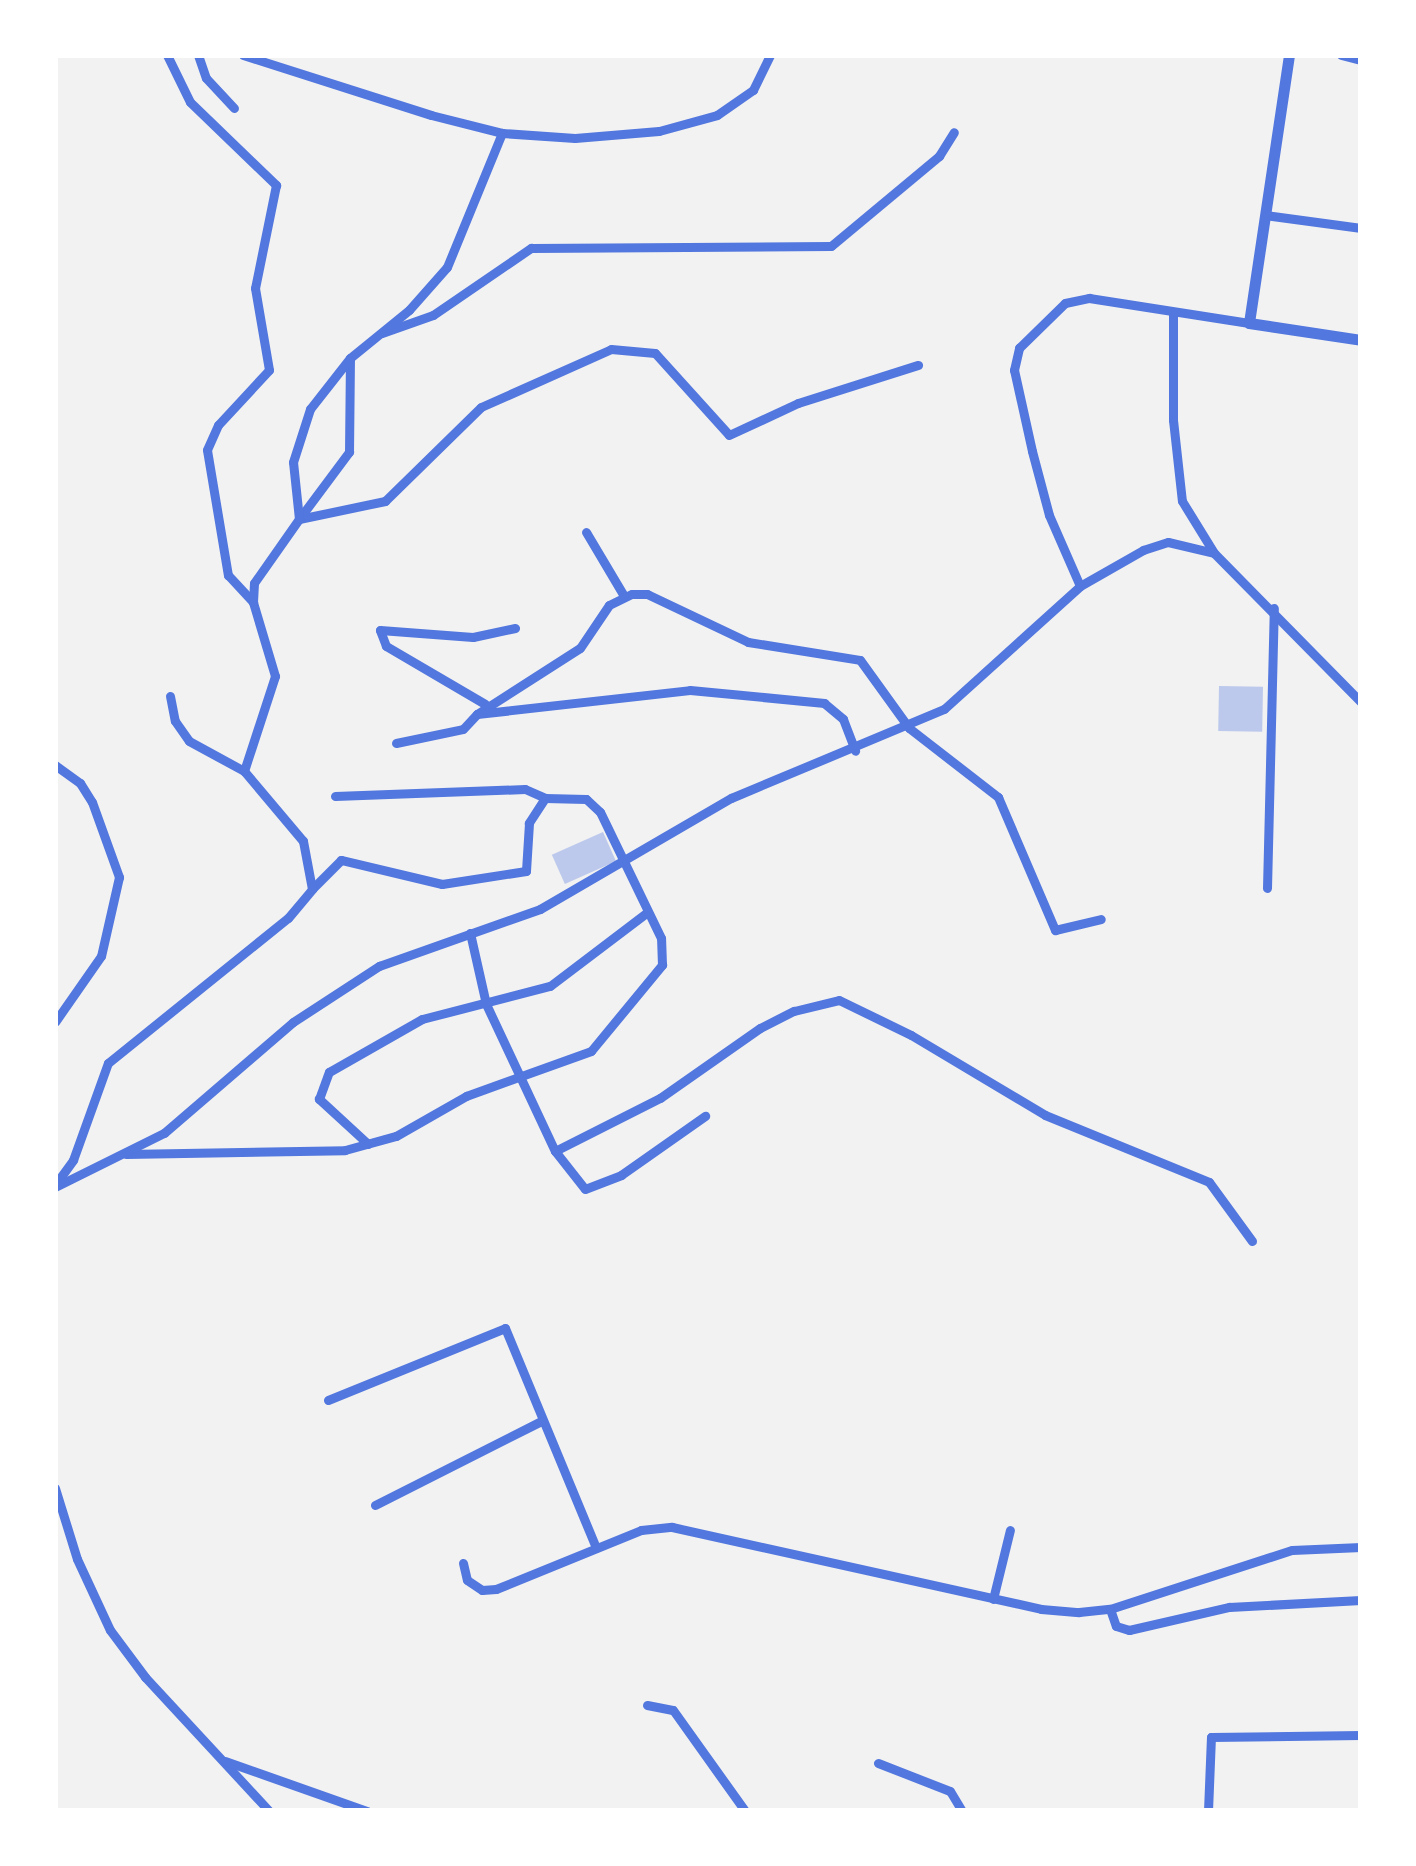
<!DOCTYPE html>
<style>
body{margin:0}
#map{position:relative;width:1416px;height:1866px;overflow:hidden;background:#f2f2f2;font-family:"Fira Sans",sans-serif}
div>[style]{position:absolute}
.building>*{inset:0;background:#bdc9ec;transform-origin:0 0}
.minor>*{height:9px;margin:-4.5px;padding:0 4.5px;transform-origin:4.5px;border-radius:4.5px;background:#5277de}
.tertiary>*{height:11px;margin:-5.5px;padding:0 5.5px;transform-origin:5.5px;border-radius:5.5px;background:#5277de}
span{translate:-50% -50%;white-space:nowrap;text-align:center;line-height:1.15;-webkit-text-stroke:9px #fff;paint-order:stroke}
.frame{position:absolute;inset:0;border:58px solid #fff;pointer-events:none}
</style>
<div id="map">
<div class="building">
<div style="left:1219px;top:686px;width:44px;height:45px;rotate:1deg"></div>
<div style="left:603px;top:832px;width:32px;height:56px;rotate:66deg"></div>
</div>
<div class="minor">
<div style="left:167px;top:55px;width:52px;rotate:63.9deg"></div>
<div style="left:190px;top:102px;width:120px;rotate:44deg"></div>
<div style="left:276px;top:185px;width:105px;rotate:101.5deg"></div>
<div style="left:255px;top:288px;width:83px;rotate:80.3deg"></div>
<div style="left:269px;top:370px;width:75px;rotate:132.8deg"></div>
<div style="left:218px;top:425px;width:27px;rotate:114deg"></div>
<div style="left:207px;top:450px;width:127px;rotate:80.5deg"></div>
<div style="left:228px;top:575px;width:37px;rotate:47deg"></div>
<div style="left:198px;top:55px;width:24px;rotate:71deg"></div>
<div style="left:206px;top:78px;width:41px;rotate:47deg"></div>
<div style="left:243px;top:55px;width:197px;rotate:17.7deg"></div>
<div style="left:431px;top:115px;width:73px;rotate:14.2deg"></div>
<div style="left:502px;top:133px;width:73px;rotate:3.9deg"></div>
<div style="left:575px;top:138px;width:84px;rotate:-4.8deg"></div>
<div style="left:659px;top:131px;width:60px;rotate:-15.4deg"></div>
<div style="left:717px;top:115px;width:44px;rotate:-34.8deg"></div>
<div style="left:753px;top:90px;width:39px;rotate:-64deg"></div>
<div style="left:1341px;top:55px;width:21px;rotate:14deg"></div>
<div style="left:1265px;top:215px;width:97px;rotate:7.7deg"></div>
<div style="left:1173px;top:312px;width:108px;rotate:90deg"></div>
<div style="left:1173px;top:420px;width:81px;rotate:83.7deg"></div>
<div style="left:1182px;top:501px;width:61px;rotate:58.4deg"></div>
<div style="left:1214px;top:553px;width:209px;rotate:45.4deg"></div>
<div style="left:382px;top:333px;width:54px;rotate:-19.4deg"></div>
<div style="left:433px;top:315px;width:119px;rotate:-34.4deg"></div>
<div style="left:531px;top:248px;width:300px;rotate:-0.4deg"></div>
<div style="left:831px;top:246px;width:141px;rotate:-39.8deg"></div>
<div style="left:939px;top:156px;width:28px;rotate:-58deg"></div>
<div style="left:299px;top:519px;width:88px;rotate:-11.8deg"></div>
<div style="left:385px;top:501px;width:134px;rotate:-44.4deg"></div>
<div style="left:481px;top:407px;width:142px;rotate:-24deg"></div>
<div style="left:611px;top:349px;width:44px;rotate:5.2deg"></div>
<div style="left:655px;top:353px;width:110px;rotate:47.9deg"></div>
<div style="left:729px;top:435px;width:76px;rotate:-24.9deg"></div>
<div style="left:798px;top:403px;width:126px;rotate:-17.6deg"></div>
<div style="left:299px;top:519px;width:84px;rotate:-53.3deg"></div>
<div style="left:349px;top:452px;width:94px;rotate:-89.4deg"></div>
<div style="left:586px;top:532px;width:74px;rotate:59.3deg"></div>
<div style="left:1080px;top:586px;width:77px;rotate:-113.6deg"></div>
<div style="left:1049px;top:515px;width:66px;rotate:-104.9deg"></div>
<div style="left:1032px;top:451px;width:83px;rotate:-102.5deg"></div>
<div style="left:1014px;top:370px;width:23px;rotate:-77deg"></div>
<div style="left:1019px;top:348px;width:64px;rotate:-44.4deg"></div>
<div style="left:1065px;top:303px;width:25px;rotate:-12deg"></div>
<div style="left:1089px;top:298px;width:162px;rotate:8.9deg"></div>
<div style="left:170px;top:696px;width:25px;rotate:79deg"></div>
<div style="left:175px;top:721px;width:24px;rotate:55deg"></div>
<div style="left:189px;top:741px;width:63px;rotate:28.6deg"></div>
<div style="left:485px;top:704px;width:115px;rotate:-149.6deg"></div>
<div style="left:386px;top:646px;width:17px;rotate:-111deg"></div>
<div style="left:380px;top:630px;width:93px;rotate:4.3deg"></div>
<div style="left:473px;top:637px;width:43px;rotate:-12.1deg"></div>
<div style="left:477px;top:714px;width:122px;rotate:-32.7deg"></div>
<div style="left:580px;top:648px;width:52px;rotate:-56deg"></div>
<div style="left:609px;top:605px;width:25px;rotate:-26deg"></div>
<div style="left:632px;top:594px;width:15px"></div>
<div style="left:647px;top:594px;width:112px;rotate:25.4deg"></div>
<div style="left:748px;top:642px;width:113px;rotate:9.1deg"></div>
<div style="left:860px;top:660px;width:84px;rotate:54.2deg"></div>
<div style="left:909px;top:728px;width:113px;rotate:37.8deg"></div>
<div style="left:998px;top:797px;width:145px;rotate:66.8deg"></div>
<div style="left:1055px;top:930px;width:47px;rotate:-13.4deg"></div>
<div style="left:396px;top:743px;width:68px;rotate:-11.8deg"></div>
<div style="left:463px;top:729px;width:21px;rotate:-47deg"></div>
<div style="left:477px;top:714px;width:214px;rotate:-6.4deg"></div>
<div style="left:690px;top:690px;width:135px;rotate:5.5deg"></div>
<div style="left:824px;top:703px;width:25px;rotate:40deg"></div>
<div style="left:843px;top:719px;width:34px;rotate:69deg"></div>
<div style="left:55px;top:765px;width:31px;rotate:36deg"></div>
<div style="left:80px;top:783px;width:22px;rotate:58deg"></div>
<div style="left:92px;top:802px;width:80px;rotate:70.2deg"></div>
<div style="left:119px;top:877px;width:81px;rotate:102.8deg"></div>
<div style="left:101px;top:956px;width:80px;rotate:124.9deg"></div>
<div style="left:335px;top:796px;width:190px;rotate:-2.1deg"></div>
<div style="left:525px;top:789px;width:22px;rotate:24deg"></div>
<div style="left:1267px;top:888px;width:280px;rotate:-88.6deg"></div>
<div style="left:470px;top:933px;width:73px;rotate:77.3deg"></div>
<div style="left:486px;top:1004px;width:162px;rotate:64.9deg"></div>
<div style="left:555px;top:1151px;width:118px;rotate:-26.8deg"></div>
<div style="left:660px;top:1098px;width:122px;rotate:-35deg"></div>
<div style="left:760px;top:1028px;width:38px;rotate:-27deg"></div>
<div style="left:794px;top:1011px;width:46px;rotate:-13.7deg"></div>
<div style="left:839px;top:1000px;width:80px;rotate:25.9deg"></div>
<div style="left:911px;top:1035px;width:156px;rotate:30.8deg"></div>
<div style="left:1045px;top:1115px;width:177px;rotate:22.2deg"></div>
<div style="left:1209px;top:1182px;width:73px;rotate:53.9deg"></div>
<div style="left:368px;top:1144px;width:67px;rotate:-137.4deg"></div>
<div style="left:319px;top:1099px;width:29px;rotate:-70deg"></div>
<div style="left:329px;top:1072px;width:107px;rotate:-29.7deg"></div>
<div style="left:422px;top:1019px;width:132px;rotate:-14.5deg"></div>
<div style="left:550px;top:986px;width:121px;rotate:-37.2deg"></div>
<div style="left:555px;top:1151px;width:48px;rotate:51.7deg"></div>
<div style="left:585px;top:1189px;width:39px;rotate:-21deg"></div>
<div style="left:621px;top:1175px;width:103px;rotate:-35.1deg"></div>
<div style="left:126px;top:1154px;width:219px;rotate:-1deg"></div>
<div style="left:345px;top:1150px;width:53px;rotate:-15.4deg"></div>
<div style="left:396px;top:1136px;width:81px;rotate:-29.7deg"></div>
<div style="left:466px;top:1096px;width:133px;rotate:-19.8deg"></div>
<div style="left:591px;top:1051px;width:112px;rotate:-50.5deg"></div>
<div style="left:662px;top:965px;width:27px;rotate:-92deg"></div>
<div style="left:661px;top:938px;width:140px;rotate:-115.8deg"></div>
<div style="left:600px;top:812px;width:19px;rotate:-137deg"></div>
<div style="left:586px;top:799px;width:41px;rotate:-178.6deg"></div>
<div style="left:545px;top:798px;width:30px;rotate:123deg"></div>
<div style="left:529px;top:823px;width:48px;rotate:93.6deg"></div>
<div style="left:526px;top:871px;width:85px;rotate:171.2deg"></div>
<div style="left:442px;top:884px;width:104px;rotate:-166.6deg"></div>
<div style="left:341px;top:860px;width:41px;rotate:135deg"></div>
<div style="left:55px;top:1185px;width:31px;rotate:-54deg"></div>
<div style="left:73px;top:1160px;width:103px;rotate:-70.2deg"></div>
<div style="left:108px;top:1063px;width:231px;rotate:-38.9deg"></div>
<div style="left:288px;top:918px;width:38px;rotate:-50deg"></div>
<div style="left:312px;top:889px;width:49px;rotate:-100.6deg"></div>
<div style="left:303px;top:841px;width:92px;rotate:-130.1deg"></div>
<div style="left:244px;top:771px;width:100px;rotate:-71.9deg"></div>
<div style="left:275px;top:676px;width:77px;rotate:-106.6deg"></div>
<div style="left:253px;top:602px;width:19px;rotate:-87deg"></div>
<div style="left:254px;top:583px;width:78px;rotate:-54.9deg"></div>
<div style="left:299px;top:519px;width:57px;rotate:-96deg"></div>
<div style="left:293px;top:462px;width:56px;rotate:-72.2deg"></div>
<div style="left:310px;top:409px;width:65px;rotate:-51.9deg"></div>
<div style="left:350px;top:358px;width:76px;rotate:-39.1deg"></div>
<div style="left:409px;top:310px;width:57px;rotate:-48.5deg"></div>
<div style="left:447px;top:267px;width:145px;rotate:-67.7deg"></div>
<div style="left:55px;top:1187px;width:122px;rotate:-26.4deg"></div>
<div style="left:164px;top:1133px;width:170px;rotate:-40.7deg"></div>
<div style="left:293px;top:1022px;width:103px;rotate:-33.1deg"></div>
<div style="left:379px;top:966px;width:171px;rotate:-19.5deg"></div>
<div style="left:540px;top:909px;width:221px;rotate:-30.2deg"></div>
<div style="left:731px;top:798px;width:231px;rotate:-22.7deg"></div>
<div style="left:944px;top:709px;width:183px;rotate:-42.1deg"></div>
<div style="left:1080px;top:586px;width:73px;rotate:-29.7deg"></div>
<div style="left:1143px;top:550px;width:26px;rotate:-18deg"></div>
<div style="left:1168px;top:542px;width:47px;rotate:13.4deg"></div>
<div style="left:328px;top:1400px;width:191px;rotate:-22.1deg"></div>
<div style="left:505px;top:1328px;width:238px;rotate:67.5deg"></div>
<div style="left:55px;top:1488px;width:74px;rotate:72.8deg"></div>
<div style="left:77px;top:1559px;width:78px;rotate:65.1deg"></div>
<div style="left:110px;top:1630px;width:59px;rotate:53.3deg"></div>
<div style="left:145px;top:1677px;width:183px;rotate:47.2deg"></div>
<div style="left:375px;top:1505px;width:186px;rotate:-26.8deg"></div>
<div style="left:463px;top:1563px;width:17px;rotate:77deg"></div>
<div style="left:467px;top:1580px;width:18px;rotate:34deg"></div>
<div style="left:482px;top:1590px;width:14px;rotate:-4deg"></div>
<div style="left:496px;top:1589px;width:157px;rotate:-22.1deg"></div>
<div style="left:641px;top:1530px;width:31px;rotate:-6deg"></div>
<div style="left:672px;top:1527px;width:378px;rotate:12.5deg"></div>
<div style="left:1041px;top:1609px;width:38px;rotate:5deg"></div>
<div style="left:1079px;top:1612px;width:31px;rotate:-6deg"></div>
<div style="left:1110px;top:1609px;width:191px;rotate:-18deg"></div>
<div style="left:1292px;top:1550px;width:69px;rotate:-2.5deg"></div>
<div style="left:993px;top:1599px;width:71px;rotate:-76.2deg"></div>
<div style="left:1110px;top:1609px;width:18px;rotate:71deg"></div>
<div style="left:1116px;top:1626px;width:14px;rotate:17deg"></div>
<div style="left:1129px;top:1630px;width:103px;rotate:-13deg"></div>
<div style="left:1229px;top:1607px;width:132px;rotate:-3deg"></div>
<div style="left:647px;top:1705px;width:26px;rotate:11deg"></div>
<div style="left:673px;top:1710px;width:124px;rotate:54.5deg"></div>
<div style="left:225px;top:1761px;width:151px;rotate:19.4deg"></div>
<div style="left:878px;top:1763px;width:77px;rotate:21.3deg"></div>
<div style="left:950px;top:1791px;width:23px;rotate:59deg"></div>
<div style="left:1208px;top:1811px;width:74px;rotate:-87.7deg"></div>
<div style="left:1211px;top:1737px;width:150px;rotate:-0.8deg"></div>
</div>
<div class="tertiary">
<div style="left:1289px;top:55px;width:271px;rotate:98.5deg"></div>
<div style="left:1249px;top:323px;width:113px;rotate:8.6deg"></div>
</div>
<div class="frame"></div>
</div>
